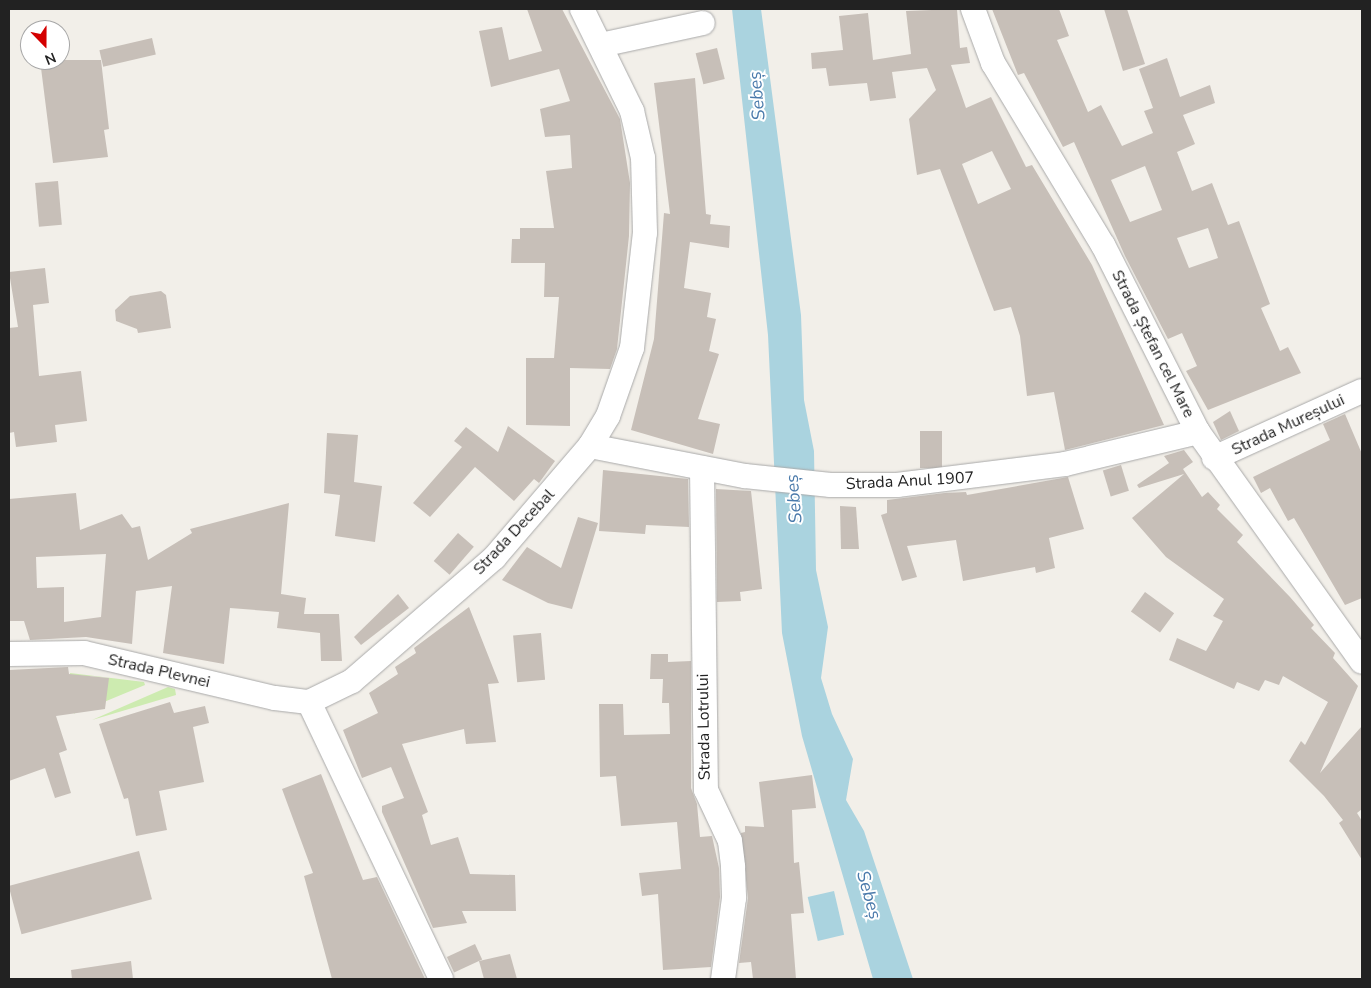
<!DOCTYPE html>
<meta charset="utf-8">
<style>
body{margin:0}
#map{position:relative;width:1371px;height:988px;overflow:hidden;background:#f2efe9;font-family:"Nunito Sans",sans-serif}
div>[style]{position:absolute}
.grass>*{inset:0;background:#cdebb0}
.water>*{inset:0;background:#aad3df;transform-origin:0 0}
.building>*{inset:0;background:#c7bfb8;transform-origin:0 0}
.roads{filter:drop-shadow(0 0 1px #a9a9a9) drop-shadow(0 0 1px #a9a9a9)}
.minor>*{height:24px;margin:-12px;padding:0 12px;transform-origin:12px;border-radius:12px;background:#fff}
span{translate:-50% -50%;white-space:nowrap;text-align:center;line-height:1.15;-webkit-text-stroke:4px #fff;paint-order:stroke}
.street-label{font-size:16px;color:#222}
.water-label{font-size:18px;color:#4a7aab;font-style:italic}
.frame{position:absolute;inset:0;border:10px solid #222;pointer-events:none}
.north{position:absolute;left:20px;top:20px;width:50px;height:50px;box-sizing:border-box;background:#fff;border:1px solid #a7a7a7;border-radius:50%;rotate:158deg;font-size:14px;font-weight:700;line-height:20px;text-align:center;color:#222}
.north::after{content:'';display:block;margin:auto;width:18px;height:22px;background:#d40000;clip-path:polygon(50% 0,100% 100%,50% 72%,0 100%)}
</style>
<div id="map">
<div class="grass">
<div style="clip-path:polygon(70px 673px,144px 682px,145px 685px,87px 709px,109px 678px,90px 676px,88px 697px,74px 714px)"></div>
<div style="clip-path:polygon(168px 687px,175px 689px,176px 695px,92px 720px)"></div>
</div>
<div class="water">
<div style="clip-path:polygon(732px 9px,761px 9px,801px 315px,804px 400px,814px 451px,816px 570px,828px 627px,821px 678px,832px 714px,853px 759px,846px 800px,864px 831px,913px 979px,873px 979px,802px 736px,782px 633px,768px 335px)"></div>
<div style="left:834px;top:891px;width:45px;height:27px;rotate:77deg"></div>
</div>
<div class="building">
<div style="clip-path:polygon(527px 9px,562px 9px,620px 119px,630px 183px,629px 236px,617px 349px,610px 369px,570px 368px,570px 426px,526px 425px,526px 358px,554px 358px,559px 297px,544px 297px,545px 263px,511px 263px,512px 239px,520px 239px,520px 228px,554px 228px,546px 171px,572px 168px,570px 135px,545px 137px,540px 109px,570px 101px,559px 69px,491px 87px,479px 31px,502px 27px,509px 60px,542px 51px)"></div>
<div style="clip-path:polygon(evenodd,957px 9px,960px 48px,967px 47px,970px 63px,951px 65px,966px 108px,991px 97px,1026px 167px,1032px 165px,1092px 265px,1164px 425px,1065px 450px,1054px 392px,1027px 396px,1020px 336px,1011px 307px,994px 311px,940px 169px,917px 175px,909px 119px,936px 90px,927px 68px,892px 72px,896px 98px,870px 101px,867px 83px,829px 86px,826px 68px,812px 69px,811px 53px,843px 50px,839px 16px,868px 13px,873px 60px,911px 54px,906px 11px,957px 9px,992px 151px,1011px 189px,978px 204px,962px 164px,992px 151px)"></div>
<div style="clip-path:polygon(evenodd,992px 9px,1059px 9px,1069px 36px,1057px 40px,1088px 112px,1101px 105px,1122px 146px,1153px 133px,1144px 111px,1153px 108px,1139px 69px,1167px 58px,1180px 97px,1210px 85px,1215px 103px,1183px 115px,1195px 144px,1177px 152px,1192px 191px,1212px 183px,1228px 225px,1239px 221px,1270px 304px,1261px 308px,1280px 351px,1288px 347px,1301px 373px,1208px 410px,1186px 371px,1197px 366px,1182px 333px,1168px 339px,1125px 256px,1074px 142px,1063px 147px,1024px 73px,1018px 75px,992px 9px,1145px 166px,1162px 210px,1130px 222px,1111px 180px,1145px 166px,992px 9px,1208px 228px,1218px 258px,1189px 268px,1177px 238px,1208px 228px)"></div>
<div style="clip-path:polygon(1104px 9px,1127px 9px,1145px 64px,1123px 71px)"></div>
<div style="left:152px;top:38px;width:17px;height:54px;rotate:77deg"></div>
<div style="left:717px;top:48px;width:32px;height:22px;rotate:76deg"></div>
<div style="clip-path:polygon(40px 60px,101px 60px,109px 129px,104px 130px,108px 157px,53px 163px)"></div>
<div style="clip-path:polygon(695px 78px,706px 214px,711px 215px,710px 224px,730px 226px,729px 248px,690px 242px,684px 288px,711px 293px,707px 317px,716px 319px,709px 351px,719px 354px,698px 419px,720px 424px,713px 454px,631px 430px,654px 339px,664px 213px,670px 214px,654px 83px)"></div>
<div style="left:58px;top:181px;width:44px;height:23px;rotate:85deg"></div>
<div style="clip-path:polygon(45px 268px,49px 303px,33px 305px,39px 376px,81px 371px,87px 421px,55px 425px,57px 442px,16px 447px,14px 432px,9px 433px,9px 328px,18px 327px,9px 272px)"></div>
<div style="clip-path:polygon(161px 291px,166px 295px,171px 328px,138px 333px,137px 329px,116px 321px,115px 310px,130px 296px)"></div>
<div style="clip-path:polygon(1230px 411px,1239px 431px,1221px 440px,1213px 422px)"></div>
<div style="clip-path:polygon(1345px 414px,1362px 454px,1362px 598px,1345px 605px,1294px 518px,1288px 521px,1270px 488px,1261px 493px,1253px 477px,1330px 440px,1323px 424px)"></div>
<div style="clip-path:polygon(508px 426px,555px 461px,539px 483px,534px 479px,514px 501px,475px 467px,430px 517px,413px 503px,462px 447px,454px 441px,466px 427px,498px 452px)"></div>
<div style="left:920px;top:431px;width:22px;height:37px"></div>
<div style="clip-path:polygon(327px 433px,358px 435px,354px 482px,382px 486px,375px 542px,335px 536px,340px 495px,324px 493px)"></div>
<div style="clip-path:polygon(1184px 450px,1193px 462px,1183px 469px,1202px 497px,1208px 492px,1220px 505px,1217px 509px,1243px 535px,1237px 542px,1290px 597px,1314px 625px,1311px 628px,1335px 653px,1333px 658px,1358px 686px,1320px 773px,1362px 726px,1362px 809px,1357px 813px,1362px 821px,1362px 860px,1339px 823px,1343px 820px,1324px 796px,1289px 761px,1301px 741px,1305px 745px,1328px 702px,1283px 676px,1279px 685px,1265px 680px,1259px 691px,1237px 682px,1234px 689px,1169px 660px,1177px 638px,1206px 651px,1223px 621px,1213px 616px,1224px 599px,1166px 557px,1132px 518px,1184px 474px,1139px 488px,1137px 485px,1169px 463px,1164px 456px)"></div>
<div style="left:1121px;top:465px;width:27px;height:19px;rotate:73deg"></div>
<div style="clip-path:polygon(603px 470px,688px 479px,689px 527px,646px 525px,645px 534px,599px 531px)"></div>
<div style="clip-path:polygon(1068px 477px,1084px 529px,1049px 538px,1055px 568px,1036px 573px,1035px 567px,963px 581px,956px 540px,907px 546px,917px 577px,902px 581px,881px 515px,887px 513px,887px 500px,945px 493px,966px 492px,967px 495px)"></div>
<div style="clip-path:polygon(716px 489px,751px 491px,762px 589px,740px 592px,741px 601px,717px 602px)"></div>
<div style="clip-path:polygon(evenodd,76px 493px,80px 530px,122px 514px,132px 528px,140px 526px,148px 560px,192px 533px,190px 529px,289px 503px,281px 594px,306px 598px,304px 614px,339px 614px,342px 661px,321px 661px,320px 633px,277px 628px,279px 612px,230px 608px,224px 664px,163px 653px,172px 586px,136px 591px,132px 644px,86px 637px,30px 640px,24px 621px,9px 621px,9px 499px,76px 493px,106px 554px,101px 617px,64px 622px,64px 587px,37px 588px,36px 557px,106px 554px)"></div>
<div style="clip-path:polygon(840px 506px,856px 507px,859px 549px,841px 549px)"></div>
<div style="clip-path:polygon(578px 517px,598px 523px,572px 609px,548px 603px,502px 580px,527px 547px,561px 568px)"></div>
<div style="left:458px;top:533px;width:21px;height:37px;rotate:41deg"></div>
<div style="left:1145px;top:592px;width:36px;height:24px;rotate:36deg"></div>
<div style="clip-path:polygon(398px 594px,409px 608px,361px 645px,354px 637px)"></div>
<div style="clip-path:polygon(469px 607px,499px 683px,488px 684px,496px 742px,466px 744px,464px 729px,402px 744px,428px 812px,422px 815px,431px 845px,458px 837px,470px 874px,515px 875px,516px 911px,462px 911px,467px 923px,433px 928px,382px 812px,382px 806px,404px 798px,391px 767px,362px 778px,343px 730px,378px 713px,369px 693px,398px 674px,395px 667px,416px 653px,414px 648px)"></div>
<div style="left:541px;top:633px;width:47px;height:28px;rotate:85deg"></div>
<div style="clip-path:polygon(651px 654px,668px 654px,668px 662px,691px 661px,691px 788px,697px 804px,700px 837px,712px 836px,719px 868px,720px 897px,711px 967px,663px 970px,658px 894px,642px 896px,639px 873px,681px 869px,677px 822px,621px 826px,616px 776px,600px 777px,599px 704px,623px 704px,624px 735px,670px 734px,669px 703px,662px 703px,663px 679px,650px 679px)"></div>
<div style="clip-path:polygon(68px 667px,69px 674px,109px 678px,105px 709px,56px 716px,67px 750px,59px 753px,71px 793px,55px 798px,45px 768px,9px 781px,9px 670px)"></div>
<div style="clip-path:polygon(170px 702px,174px 713px,205px 706px,209px 723px,193px 727px,204px 782px,159px 791px,167px 830px,136px 836px,128px 798px,124px 799px,99px 724px)"></div>
<div style="clip-path:polygon(321px 774px,363px 880px,377px 877px,425px 979px,332px 979px,304px 876px,313px 873px,282px 789px)"></div>
<div style="clip-path:polygon(812px 775px,816px 808px,792px 810px,794px 863px,799px 862px,804px 913px,791px 914px,796px 979px,753px 979px,751px 962px,739px 963px,748px 898px,741px 833px,745px 832px,745px 826px,764px 827px,759px 782px)"></div>
<div style="left:139px;top:851px;width:50px;height:135px;rotate:75deg"></div>
<div style="left:475px;top:944px;width:17px;height:31px;rotate:65deg"></div>
<div style="clip-path:polygon(510px 954px,517px 979px,484px 979px,479px 961px)"></div>
<div style="clip-path:polygon(131px 961px,133px 979px,72px 979px,71px 970px)"></div>
</div>
<div class="roads">
<div class="minor">
<div style="left:973px;top:9px;width:58px;rotate:69.7deg"></div>
<div style="left:993px;top:63px;width:213px;rotate:58.9deg"></div>
<div style="left:1103px;top:245px;width:210px;rotate:63.1deg"></div>
<div style="left:1198px;top:432px;width:282px;rotate:54.5deg"></div>
<div style="left:601px;top:45px;width:104px;rotate:-12.2deg"></div>
<div style="left:590px;top:446px;width:158px;rotate:11deg"></div>
<div style="left:745px;top:476px;width:86px;rotate:6deg"></div>
<div style="left:831px;top:485px;width:66px"></div>
<div style="left:897px;top:485px;width:169px;rotate:-7.1deg"></div>
<div style="left:1065px;top:464px;width:137px;rotate:-13.5deg"></div>
<div style="left:1214px;top:458px;width:162px;rotate:-24.4deg"></div>
<div style="left:702px;top:468px;width:322px;rotate:89.3deg"></div>
<div style="left:706px;top:790px;width:56px;rotate:64.8deg"></div>
<div style="left:730px;top:841px;width:26px;rotate:83deg"></div>
<div style="left:733px;top:867px;width:31px;rotate:88deg"></div>
<div style="left:734px;top:898px;width:82px;rotate:97.7deg"></div>
<div style="left:9px;top:654px;width:75px;rotate:-0.8deg"></div>
<div style="left:84px;top:653px;width:196px;rotate:13.3deg"></div>
<div style="left:275px;top:698px;width:34px;rotate:7deg"></div>
<div style="left:309px;top:702px;width:48px;rotate:-26deg"></div>
<div style="left:352px;top:681px;width:188px;rotate:-40.9deg"></div>
<div style="left:494px;top:558px;width:148px;rotate:-49.4deg"></div>
<div style="left:590px;top:446px;width:35px;rotate:-59deg"></div>
<div style="left:608px;top:416px;width:72px;rotate:-70.6deg"></div>
<div style="left:632px;top:348px;width:116px;rotate:-83.6deg"></div>
<div style="left:645px;top:233px;width:75px;rotate:-91.5deg"></div>
<div style="left:643px;top:158px;width:48px;rotate:-103.2deg"></div>
<div style="left:632px;top:111px;width:114px;rotate:-116.1deg"></div>
<div style="left:309px;top:702px;width:307px;rotate:64.5deg"></div>
</div>
</div>
<div class="street-label">
<span style="left:1153px;top:344px;rotate:63deg">Strada Ștefan cel Mare</span>
<span style="left:1288px;top:425px;rotate:-25deg">Strada Mureșului</span>
<span style="left:910px;top:481px;rotate:-3deg">Strada Anul 1907</span>
<span style="left:514px;top:532px;rotate:-47deg">Strada Decebal</span>
<span style="left:159px;top:671px;rotate:13deg">Strada Plevnei</span>
<span style="left:704px;top:727px;rotate:-91deg">Strada Lotrului</span>
</div>
<div class="water-label">
<span style="left:757px;top:96px;rotate:-95deg">Sebeș</span>
<span style="left:794px;top:499px;rotate:-95deg">Sebeș</span>
<span style="left:869px;top:895px;rotate:74deg">Sebeș</span>
</div>
<div class="frame"></div>
<div class="north">N</div>
</div>
